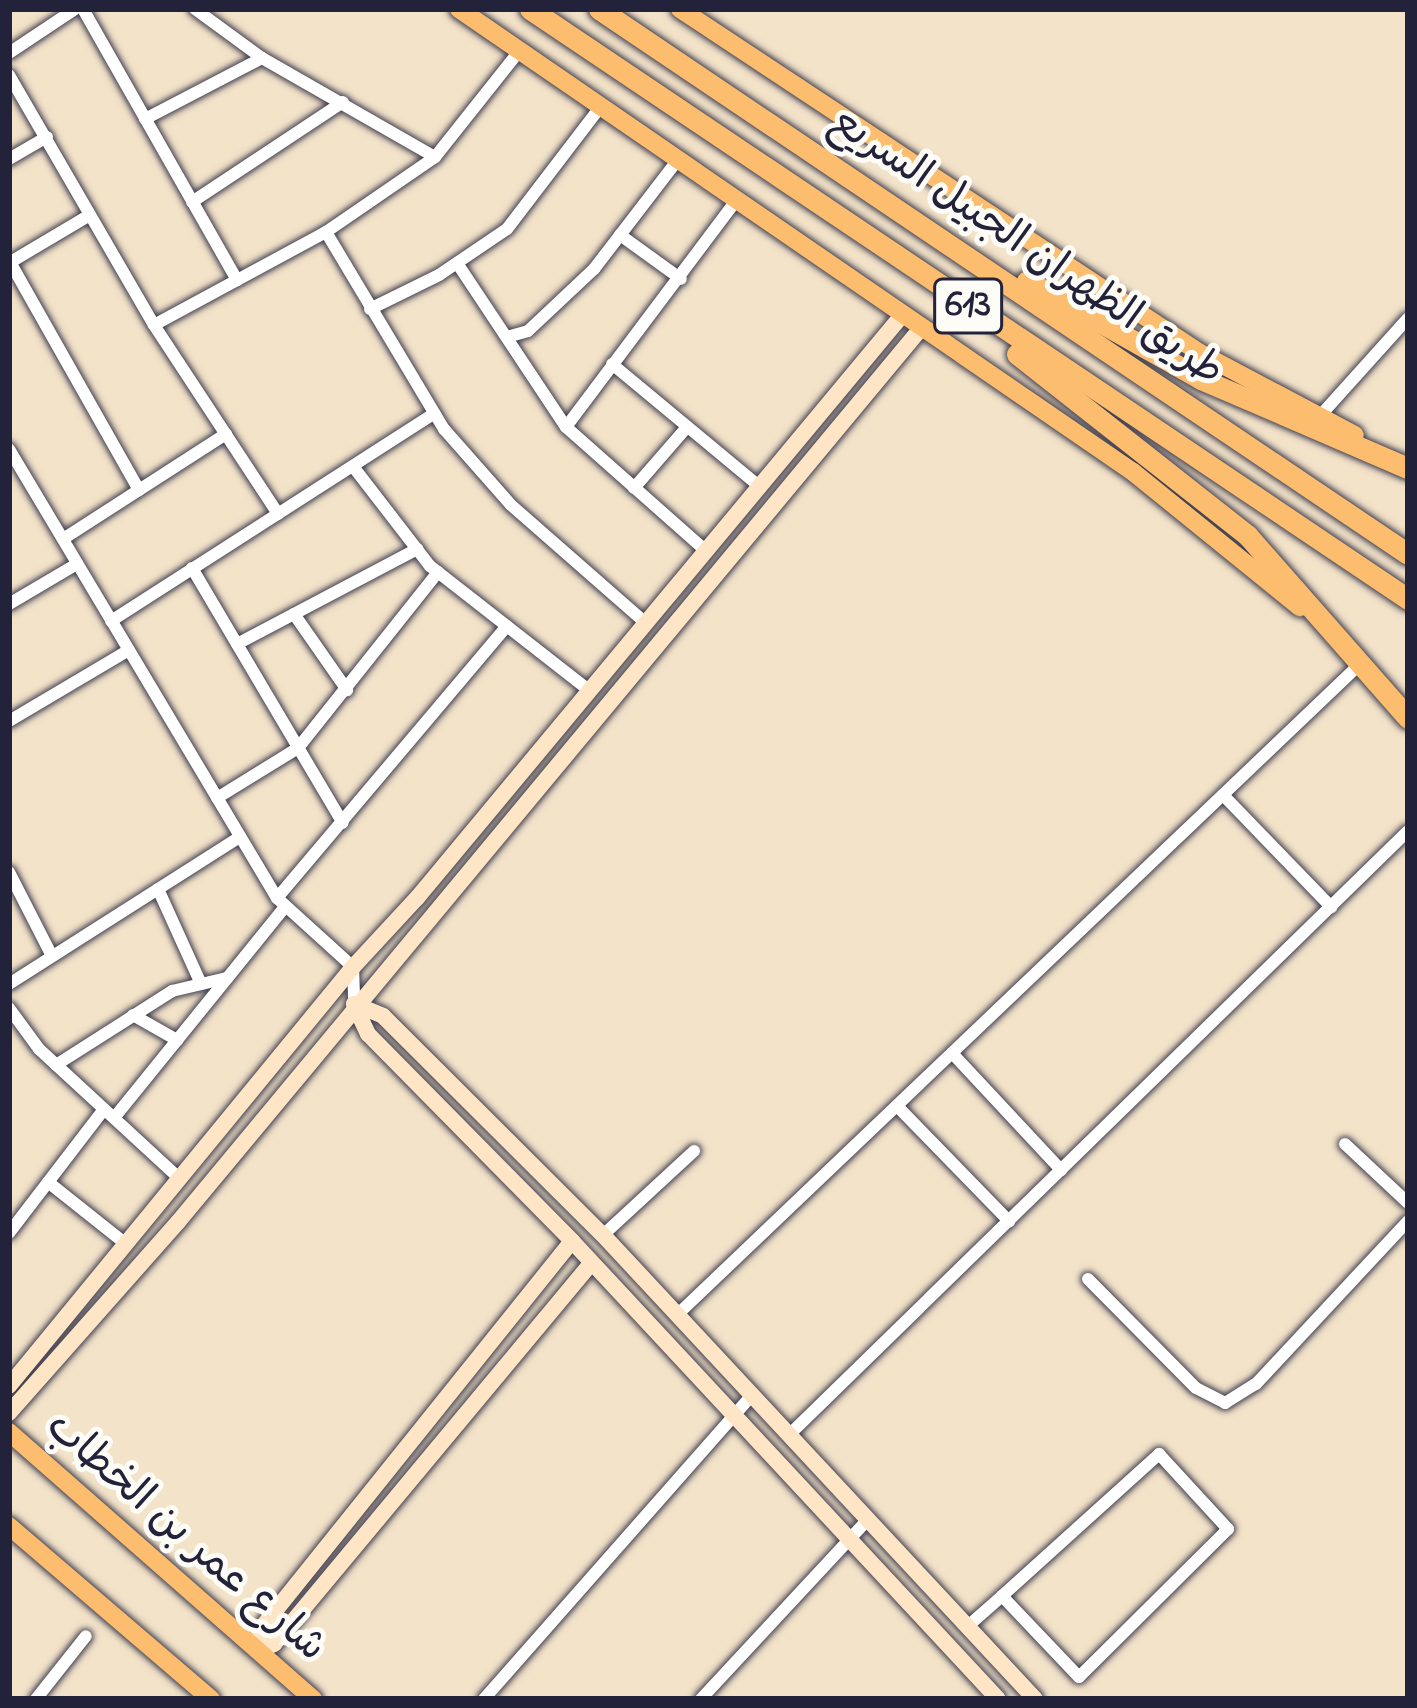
<!DOCTYPE html>
<meta charset="utf-8">
<style>
body{margin:0}
#map{position:relative;width:1417px;height:1708px;overflow:hidden;background:#f3e3c9;font-family:"Indie Flower","Playpen Sans Arabic",sans-serif}
div>[style]{position:absolute}
.roads{filter:drop-shadow(0 0 3px #413f50) drop-shadow(0 0 3px #413f50)}
.street>*{height:12px;margin:-6px;padding:0 6px;transform-origin:6px;border-radius:6px;background:#fff}
.secondary>*{height:16px;margin:-8px;padding:0 8px;transform-origin:8px;border-radius:8px;background:#fee5c5}
.primary>*{height:18px;margin:-9px;padding:0 9px;transform-origin:9px;border-radius:9px;background:#fcbd6f}
.highway>*{height:21px;margin:-10.5px;padding:0 10.5px;transform-origin:10.5px;border-radius:10.5px;background:#fcbd6f}
span{translate:-50% -50%;white-space:nowrap;text-align:center;line-height:1.15;-webkit-text-stroke:10px #fdfcf7;paint-order:stroke}
.shield-label span{padding:3px 9px;background:#fdfcf7;border:3px solid;border-radius:9px;-webkit-text-stroke-width:0}
.shield-label{font-size:39px;color:#22223b;font-weight:700}
.street-label{font-size:42px;color:#22223b}
.frame{position:absolute;inset:0;border:12px solid #22223b;pointer-events:none}
</style>
<div id="map">
<div class="roads">
<div class="street">
<div style="left:83px;top:9px;width:312px;rotate:60.4deg"></div>
<div style="left:195px;top:9px;width:83px;rotate:36.2deg"></div>
<div style="left:262px;top:58px;width:199px;rotate:29.8deg"></div>
<div style="left:9px;top:53px;width:79px;rotate:-33.7deg"></div>
<div style="left:9px;top:75px;width:289px;rotate:59.9deg"></div>
<div style="left:154px;top:325px;width:226px;rotate:56.7deg"></div>
<div style="left:145px;top:119px;width:132px;rotate:-27.5deg"></div>
<div style="left:9px;top:159px;width:44px;rotate:-30.1deg"></div>
<div style="left:192px;top:202px;width:181px;rotate:-33.5deg"></div>
<div style="left:326px;top:232px;width:230px;rotate:59.1deg"></div>
<div style="left:444px;top:429px;width:101px;rotate:48.6deg"></div>
<div style="left:511px;top:505px;width:179px;rotate:41.2deg"></div>
<div style="left:620px;top:235px;width:75px;rotate:35.8deg"></div>
<div style="left:10px;top:262px;width:262px;rotate:60.5deg"></div>
<div style="left:9px;top:263px;width:92px;rotate:-30.7deg"></div>
<div style="left:457px;top:263px;width:197px;rotate:56.4deg"></div>
<div style="left:566px;top:427px;width:187px;rotate:41.5deg"></div>
<div style="left:370px;top:309px;width:77px;rotate:-26.2deg"></div>
<div style="left:439px;top:275px;width:82px;rotate:-34.1deg"></div>
<div style="left:507px;top:229px;width:155px;rotate:-52.6deg"></div>
<div style="left:154px;top:325px;width:196px;rotate:-28.4deg"></div>
<div style="left:326px;top:232px;width:132px;rotate:-34.5deg"></div>
<div style="left:435px;top:157px;width:138px;rotate:-51.5deg"></div>
<div style="left:507px;top:337px;width:22px;rotate:-16deg"></div>
<div style="left:528px;top:331px;width:91px;rotate:-43.2deg"></div>
<div style="left:594px;top:269px;width:136px;rotate:-52.5deg"></div>
<div style="left:612px;top:364px;width:191px;rotate:39.7deg"></div>
<div style="left:1319px;top:417px;width:133px;rotate:-48deg"></div>
<div style="left:566px;top:427px;width:281px;rotate:-53.1deg"></div>
<div style="left:9px;top:449px;width:523px;rotate:59.17deg"></div>
<div style="left:277px;top:898px;width:103px;rotate:42.2deg"></div>
<div style="left:353px;top:967px;width:37px;rotate:88deg"></div>
<div style="left:355px;top:469px;width:123px;rotate:52.3deg"></div>
<div style="left:430px;top:566px;width:203px;rotate:38deg"></div>
<div style="left:634px;top:488px;width:81px;rotate:-49deg"></div>
<div style="left:63px;top:539px;width:194px;rotate:-32.8deg"></div>
<div style="left:192px;top:568px;width:296px;rotate:59.4deg"></div>
<div style="left:9px;top:604px;width:79px;rotate:-30.5deg"></div>
<div style="left:294px;top:614px;width:93px;rotate:55.1deg"></div>
<div style="left:111px;top:621px;width:384px;rotate:-32.7deg"></div>
<div style="left:237px;top:644px;width:204px;rotate:-27.8deg"></div>
<div style="left:9px;top:721px;width:139px;rotate:-30.6deg"></div>
<div style="left:1223px;top:795px;width:156px;rotate:46deg"></div>
<div style="left:217px;top:798px;width:95px;rotate:-31.7deg"></div>
<div style="left:298px;top:748px;width:225px;rotate:-51.5deg"></div>
<div style="left:9px;top:872px;width:94px;rotate:62.9deg"></div>
<div style="left:158px;top:889px;width:104px;rotate:65.6deg"></div>
<div style="left:277px;top:898px;width:356px;rotate:-49.8deg"></div>
<div style="left:9px;top:984px;width:274px;rotate:-32.5deg"></div>
<div style="left:9px;top:1008px;width:51px;rotate:53.8deg"></div>
<div style="left:39px;top:1049px;width:192px;rotate:42.7deg"></div>
<div style="left:133px;top:1015px;width:51px;rotate:29.6deg"></div>
<div style="left:952px;top:1053px;width:160px;rotate:47deg"></div>
<div style="left:56px;top:1065px;width:138px;rotate:-32.5deg"></div>
<div style="left:172px;top:991px;width:57px;rotate:-13.3deg"></div>
<div style="left:897px;top:1106px;width:161px;rotate:45.8deg"></div>
<div style="left:114px;top:1118px;width:272px;rotate:-51deg"></div>
<div style="left:1345px;top:1144px;width:86px;rotate:43.1deg"></div>
<div style="left:48px;top:1182px;width:100px;rotate:38.5deg"></div>
<div style="left:9px;top:1233px;width:156px;rotate:-52.5deg"></div>
<div style="left:603px;top:1235px;width:124px;rotate:-42.7deg"></div>
<div style="left:1088px;top:1279px;width:153px;rotate:45.3deg"></div>
<div style="left:1196px;top:1388px;width:33px;rotate:27deg"></div>
<div style="left:1225px;top:1403px;width:36px;rotate:-32deg"></div>
<div style="left:1256px;top:1384px;width:223px;rotate:-47deg"></div>
<div style="left:678px;top:1314px;width:939px;rotate:-43.62deg"></div>
<div style="left:790px;top:1434px;width:863px;rotate:-44.3deg"></div>
<div style="left:968px;top:1626px;width:45px;rotate:-41.4deg"></div>
<div style="left:1002px;top:1596px;width:212px;rotate:-42.1deg"></div>
<div style="left:1159px;top:1454px;width:102px;rotate:47.4deg"></div>
<div style="left:1228px;top:1529px;width:210px;rotate:135.2deg"></div>
<div style="left:1079px;top:1677px;width:112px;rotate:-133.5deg"></div>
<div style="left:36px;top:1699px;width:80px;rotate:-51.6deg"></div>
<div style="left:484px;top:1699px;width:407px;rotate:-48.6deg"></div>
<div style="left:701px;top:1699px;width:247px;rotate:-47.1deg"></div>
</div>
<div class="secondary">
<div style="left:354px;top:1004px;width:31px;rotate:22deg"></div>
<div style="left:383px;top:1016px;width:310px;rotate:44.9deg"></div>
<div style="left:603px;top:1235px;width:634px;rotate:47.05deg"></div>
<div style="left:354px;top:1004px;width:33px;rotate:65deg"></div>
<div style="left:368px;top:1034px;width:291px;rotate:45.4deg"></div>
<div style="left:572px;top:1241px;width:625px;rotate:47.07deg"></div>
<div style="left:572px;top:1241px;width:500px;rotate:128.75deg"></div>
<div style="left:259px;top:1631px;width:20px;rotate:90deg"></div>
<div style="left:259px;top:1651px;width:17px;rotate:-25deg"></div>
<div style="left:274px;top:1644px;width:496px;rotate:-50.2deg"></div>
<div style="left:9px;top:1386px;width:542px;rotate:-50.61deg"></div>
<div style="left:353px;top:967px;width:94px;rotate:-47.2deg"></div>
<div style="left:417px;top:898px;width:760px;rotate:-50.23deg"></div>
<div style="left:9px;top:1413px;width:255px;rotate:-48.5deg"></div>
<div style="left:178px;top:1222px;width:1164px;rotate:-50.26deg"></div>
</div>
<div class="primary">
<div style="left:459px;top:9px;width:818px;rotate:34.49deg"></div>
<div style="left:1133px;top:472px;width:215px;rotate:39deg"></div>
<div style="left:680px;top:9px;width:623px;rotate:33.49deg"></div>
<div style="left:1200px;top:353px;width:175px;rotate:27.9deg"></div>
<div style="left:9px;top:1432px;width:405px;rotate:41.3deg"></div>
<div style="left:9px;top:1526px;width:266px;rotate:40.6deg"></div>
</div>
<div class="highway">
<div style="left:530px;top:9px;width:1058px;rotate:33.9deg"></div>
<div style="left:599px;top:9px;width:975px;rotate:33.97deg"></div>
<div style="left:1027px;top:281px;width:200px;rotate:29.4deg"></div>
<div style="left:1201px;top:379px;width:225px;rotate:23.3deg"></div>
<div style="left:1017px;top:354px;width:294px;rotate:38.2deg"></div>
<div style="left:1248px;top:536px;width:242px;rotate:48.7deg"></div>
</div>
</div>
<div class="shield-label">
<span style="left:968px;top:306px">613</span>
</div>
<div class="street-label">
<span style="left:1026px;top:248px;rotate:34deg">طريق الظهران الجبيل السريع</span>
<span style="left:185px;top:1538px;rotate:41deg">شارع عمر بن الخطاب</span>
</div>
<div class="frame"></div>
</div>
